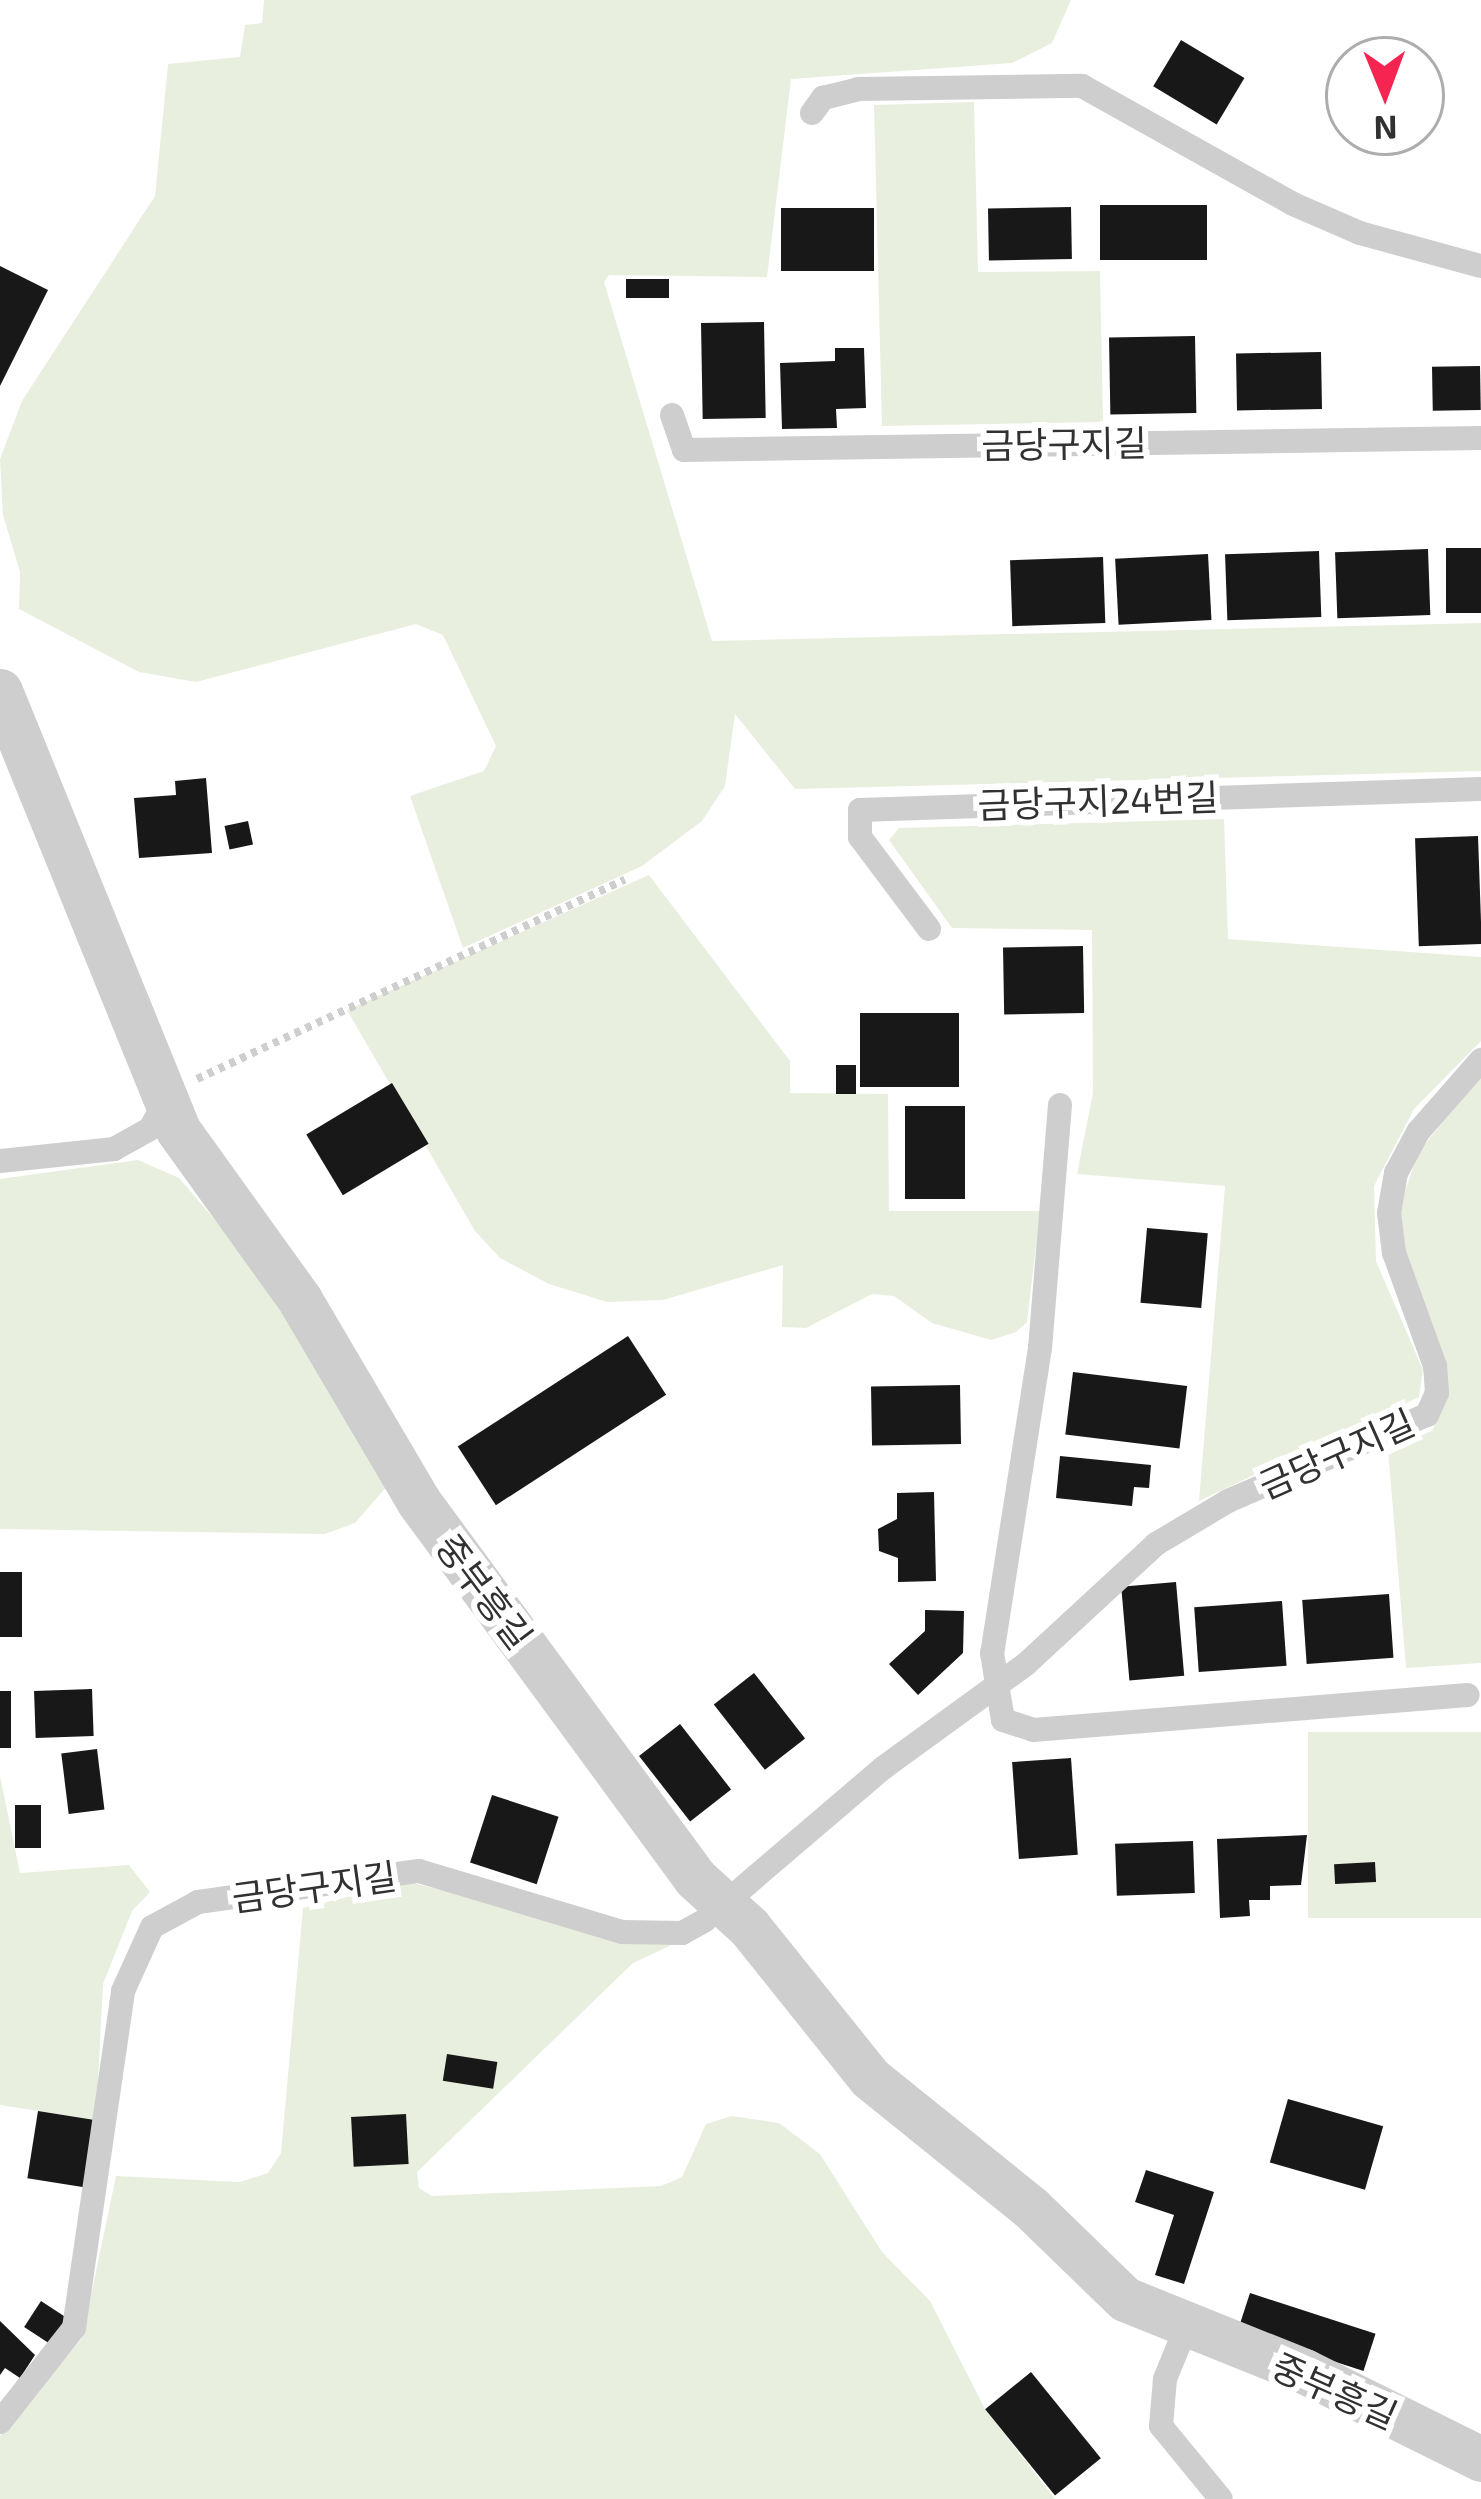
<!DOCTYPE html>
<meta charset="utf-8">
<style>
body{margin:0}
#map{position:relative;width:1481px;height:2499px;overflow:hidden;background:#fff;font-family:"Exo 2","Noto Sans KR",sans-serif}
div>[style]{position:absolute}
.green>*{inset:0;background:#e9efde;transform-origin:0 0}
.building>*{inset:0;background:#181818;transform-origin:0 0}
.path>*{height:8px;margin-top:-4px;transform-origin:0;background:repeating-linear-gradient(90deg,#cecece 0 6px,transparent 0 12px)}
.lane>*{height:24px;margin:-12px;padding:0 12px;transform-origin:12px;border-radius:12px;background:#cecece}
.street>*{height:45px;margin:-22.5px;padding:0 22.5px;transform-origin:22.5px;border-radius:22.5px;background:#cecece}
span{translate:-50% -50%;white-space:nowrap;text-align:center;line-height:1.15;-webkit-text-stroke:12px #fff;paint-order:stroke}
.street-label{font-size:36px;color:#313131}
.north{position:absolute;left:1325px;top:36px;width:120px;height:120px;box-sizing:border-box;background:#fff;border:3px solid #adadad;border-radius:50%;rotate:179deg;font-size:33px;font-weight:700;line-height:48px;text-align:center;color:#313131}
.north::after{content:'';display:block;margin:auto;width:42px;height:54px;background:#f62450;clip-path:polygon(50% 0,100% 100%,50% 72%,0 100%)}
</style>
<div id="map">
<div class="green">
<div style="clip-path:polygon(264px 0,1071px 0,1052px 43px,1012px 63px,791px 79px,767px 277px,609px 275px,604px 282px,712px 641px,1481px 623px,1481px 771px,795px 789px,735px 714px,725px 786px,702px 821px,642px 866px,463px 948px,410px 796px,484px 771px,496px 746px,443px 635px,416px 624px,196px 682px,139px 672px,19px 609px,20px 572px,3px 515px,0 459px,22px 401px,155px 196px,168px 64px,240px 57px,245px 25px,262px 23px)"></div>
<div style="clip-path:polygon(974px 102px,978px 272px,1100px 271px,1103px 422px,882px 426px,874px 105px)"></div>
<div style="clip-path:polygon(1224px 819px,1228px 939px,1481px 957px,1481px 1041px,1414px 1109px,1374px 1186px,1376px 1261px,1423px 1370px,1419px 1397px,1199px 1501px,1225px 1186px,1077px 1174px,1093px 1093px,1092px 930px,952px 928px,889px 840px,899px 828px)"></div>
<div style="clip-path:polygon(649px 875px,790px 1061px,790px 1093px,888px 1094px,889px 1211px,1040px 1211px,1027px 1322px,1016px 1332px,991px 1340px,932px 1323px,894px 1296px,872px 1294px,806px 1328px,782px 1327px,783px 1265px,663px 1300px,607px 1302px,549px 1284px,500px 1258px,475px 1231px,347px 1010px)"></div>
<div style="clip-path:polygon(1481px 1075px,1481px 1663px,1406px 1668px,1388px 1449px,1432px 1431px,1448px 1391px,1404px 1256px,1398px 1212px,1418px 1153px)"></div>
<div style="clip-path:polygon(138px 1160px,179px 1178px,251px 1262px,389px 1484px,355px 1523px,325px 1534px,0 1529px,0 1179px)"></div>
<div style="left:1481px;top:1732px;width:186px;height:173px;rotate:90deg"></div>
<div style="clip-path:polygon(0 1776px,20px 1873px,129px 1865px,150px 1892px,132px 1911px,103px 1984px,96px 2120px,0 2105px)"></div>
<div style="clip-path:polygon(408px 1882px,674px 1944px,633px 1963px,417px 2172px,419px 2188px,432px 2196px,661px 2186px,682px 2177px,706px 2124px,732px 2116px,779px 2123px,820px 2154px,882px 2252px,930px 2301px,985px 2409px,1055px 2499px,0 2499px,0 2436px,82px 2338px,116px 2176px,240px 2182px,268px 2173px,281px 2153px,303px 1908px)"></div>
</div>
<div class="building">
<div style="left:1181px;top:40px;width:74px;height:54px;rotate:31deg"></div>
<div style="left:1100px;top:205px;width:107px;height:55px"></div>
<div style="left:1071px;top:207px;width:52px;height:83px;rotate:89deg"></div>
<div style="left:874px;top:208px;width:63px;height:93px;rotate:90deg"></div>
<div style="clip-path:polygon(0 266px,48px 290px,0 386px)"></div>
<div style="left:626px;top:279px;width:43px;height:19px"></div>
<div style="left:764px;top:322px;width:96px;height:63px;rotate:89deg"></div>
<div style="left:1195px;top:336px;width:77px;height:86px;rotate:89deg"></div>
<div style="clip-path:polygon(835px 348px,864px 348px,866px 408px,836px 409px,837px 428px,782px 429px,780px 363px,835px 361px)"></div>
<div style="left:1321px;top:352px;width:57px;height:85px;rotate:89deg"></div>
<div style="left:1480px;top:366px;width:44px;height:48px;rotate:89deg"></div>
<div style="left:1481px;top:548px;width:65px;height:35px;rotate:90deg"></div>
<div style="left:1428px;top:549px;width:66px;height:93px;rotate:88deg"></div>
<div style="left:1319px;top:551px;width:66px;height:94px;rotate:88deg"></div>
<div style="left:1208px;top:554px;width:66px;height:93px;rotate:87deg"></div>
<div style="left:1103px;top:557px;width:66px;height:93px;rotate:88deg"></div>
<div style="clip-path:polygon(206px 778px,212px 853px,139px 858px,134px 798px,176px 795px,175px 781px)"></div>
<div style="left:248px;top:821px;width:24px;height:24px;rotate:78deg"></div>
<div style="left:1478px;top:836px;width:108px;height:63px;rotate:88deg"></div>
<div style="left:1083px;top:946px;width:67px;height:80px;rotate:89deg"></div>
<div style="left:860px;top:1013px;width:99px;height:74px"></div>
<div style="left:836px;top:1065px;width:20px;height:29px"></div>
<div style="left:392px;top:1083px;width:71px;height:100px;rotate:59deg"></div>
<div style="left:905px;top:1106px;width:60px;height:93px"></div>
<div style="left:1147px;top:1228px;width:61px;height:75px;rotate:5deg"></div>
<div style="left:628px;top:1336px;width:70px;height:203px;rotate:57deg"></div>
<div style="left:1073px;top:1372px;width:115px;height:63px;rotate:7deg"></div>
<div style="left:960px;top:1385px;width:59px;height:89px;rotate:89deg"></div>
<div style="clip-path:polygon(1060px 1456px,1151px 1465px,1149px 1488px,1134px 1487px,1132px 1506px,1056px 1498px)"></div>
<div style="clip-path:polygon(934px 1492px,936px 1581px,898px 1582px,898px 1558px,879px 1551px,878px 1529px,897px 1519px,897px 1493px)"></div>
<div style="left:0;top:1572px;width:22px;height:65px"></div>
<div style="left:1176px;top:1582px;width:94px;height:55px;rotate:85deg"></div>
<div style="left:1389px;top:1594px;width:64px;height:87px;rotate:86deg"></div>
<div style="left:1282px;top:1601px;width:65px;height:88px;rotate:86deg"></div>
<div style="clip-path:polygon(925px 1610px,964px 1611px,963px 1653px,918px 1695px,889px 1664px,925px 1631px)"></div>
<div style="left:754px;top:1673px;width:83px;height:51px;rotate:52deg"></div>
<div style="left:92px;top:1689px;width:47px;height:58px;rotate:88deg"></div>
<div style="left:0;top:1691px;width:11px;height:57px"></div>
<div style="left:680px;top:1724px;width:83px;height:52px;rotate:52deg"></div>
<div style="left:97px;top:1749px;width:61px;height:36px;rotate:83deg"></div>
<div style="left:1071px;top:1758px;width:97px;height:59px;rotate:86deg"></div>
<div style="left:492px;top:1795px;width:70px;height:71px;rotate:18deg"></div>
<div style="left:15px;top:1805px;width:26px;height:43px"></div>
<div style="clip-path:polygon(1307px 1835px,1301px 1885px,1270px 1886px,1270px 1900px,1249px 1900px,1250px 1916px,1220px 1918px,1217px 1839px)"></div>
<div style="left:1193px;top:1841px;width:52px;height:78px;rotate:88deg"></div>
<div style="left:1375px;top:1862px;width:20px;height:41px;rotate:87deg"></div>
<div style="left:447px;top:2054px;width:51px;height:27px;rotate:9deg"></div>
<div style="left:1288px;top:2099px;width:99px;height:66px;rotate:16deg"></div>
<div style="left:38px;top:2111px;width:59px;height:68px;rotate:9deg"></div>
<div style="left:406px;top:2114px;width:50px;height:55px;rotate:87deg"></div>
<div style="clip-path:polygon(1146px 2170px,1214px 2192px,1184px 2284px,1155px 2275px,1174px 2215px,1135px 2202px)"></div>
<div style="left:1250px;top:2293px;width:132px;height:39px;rotate:18deg"></div>
<div style="left:41px;top:2301px;width:31px;height:31px;rotate:33deg"></div>
<div style="clip-path:polygon(0 2321px,35px 2355px,20px 2378px,5px 2368px,0 2375px)"></div>
<div style="left:1031px;top:2372px;width:111px;height:59px;rotate:51deg"></div>
</div>
<div class="path">
<div style="left:197px;top:1079px;width:472px;rotate:-25deg"></div>
</div>
<div class="lane">
<div style="left:812px;top:113px;width:19px;rotate:-54deg"></div>
<div style="left:823px;top:98px;width:36px;rotate:-14deg"></div>
<div style="left:858px;top:89px;width:224px;rotate:-0.8deg"></div>
<div style="left:1082px;top:86px;width:242px;rotate:29.2deg"></div>
<div style="left:1293px;top:204px;width:73px;rotate:23.4deg"></div>
<div style="left:1360px;top:233px;width:125px;rotate:15.3deg"></div>
<div style="left:672px;top:415px;width:37px;rotate:71deg"></div>
<div style="left:684px;top:450px;width:797px;rotate:-0.86deg"></div>
<div style="left:929px;top:929px;width:115px;rotate:-126.9deg"></div>
<div style="left:860px;top:837px;width:27px;rotate:-90deg"></div>
<div style="left:860px;top:810px;width:621px;rotate:-1.94deg"></div>
<div style="left:1060px;top:1105px;width:244px;rotate:94.7deg"></div>
<div style="left:1040px;top:1348px;width:309px;rotate:98.9deg"></div>
<div style="left:992px;top:1653px;width:68px;rotate:80.7deg"></div>
<div style="left:1003px;top:1720px;width:32px;rotate:18deg"></div>
<div style="left:1033px;top:1730px;width:436px;rotate:-4.6deg"></div>
<div style="left:0;top:1161px;width:115px;rotate:-6deg"></div>
<div style="left:114px;top:1149px;width:41px;rotate:-29.1deg"></div>
<div style="left:150px;top:1129px;width:33px;rotate:-61deg"></div>
<div style="left:1185px;top:2330px;width:53px;rotate:112.2deg"></div>
<div style="left:1165px;top:2379px;width:47px;rotate:94.9deg"></div>
<div style="left:1161px;top:2426px;width:94px;rotate:50.6deg"></div>
<div style="left:0;top:2422px;width:120px;rotate:-51.8deg"></div>
<div style="left:74px;top:2328px;width:341px;rotate:-81.7deg"></div>
<div style="left:123px;top:1991px;width:70px;rotate:-65.6deg"></div>
<div style="left:152px;top:1927px;width:52px;rotate:-28.5deg"></div>
<div style="left:198px;top:1902px;width:223px;rotate:-8deg"></div>
<div style="left:419px;top:1871px;width:212px;rotate:16.7deg"></div>
<div style="left:622px;top:1932px;width:60px;rotate:1deg"></div>
<div style="left:682px;top:1933px;width:26px;rotate:-29deg"></div>
<div style="left:705px;top:1920px;width:234px;rotate:-40.5deg"></div>
<div style="left:883px;top:1768px;width:177px;rotate:-36deg"></div>
<div style="left:1026px;top:1664px;width:177px;rotate:-42.7deg"></div>
<div style="left:1156px;top:1544px;width:84px;rotate:-30.8deg"></div>
<div style="left:1228px;top:1501px;width:217px;rotate:-23.4deg"></div>
<div style="left:1427px;top:1415px;width:24px;rotate:-66deg"></div>
<div style="left:1437px;top:1393px;width:27px;rotate:-94deg"></div>
<div style="left:1435px;top:1366px;width:120px;rotate:-109.9deg"></div>
<div style="left:1394px;top:1253px;width:40px;rotate:-97.1deg"></div>
<div style="left:1389px;top:1213px;width:41px;rotate:-80.1deg"></div>
<div style="left:1396px;top:1173px;width:47px;rotate:-61.8deg"></div>
<div style="left:1418px;top:1132px;width:96px;rotate:-48.8deg"></div>
</div>
<div class="street">
<div style="left:0;top:691px;width:474px;rotate:67.9deg"></div>
<div style="left:178px;top:1130px;width:209px;rotate:54.3deg"></div>
<div style="left:300px;top:1300px;width:234px;rotate:59.5deg"></div>
<div style="left:419px;top:1502px;width:466px;rotate:53.7deg"></div>
<div style="left:695px;top:1878px;width:73px;rotate:42.2deg"></div>
<div style="left:749px;top:1927px;width:193px;rotate:51.3deg"></div>
<div style="left:870px;top:2078px;width:207px;rotate:38.9deg"></div>
<div style="left:1031px;top:2208px;width:131px;rotate:44.1deg"></div>
<div style="left:1125px;top:2299px;width:193px;rotate:21.9deg"></div>
<div style="left:1304px;top:2371px;width:198px;rotate:26.4deg"></div>
</div>
<div class="street-label">
<span style="left:1064px;top:443px;rotate:-1deg">금당구지길</span>
<span style="left:1098px;top:800px;rotate:-2deg">금당구지24번길</span>
<span style="left:1336px;top:1453px;rotate:-24deg">금당구지길</span>
<span style="left:485px;top:1591px;rotate:53deg">중부흥길</span>
<span style="left:314px;top:1886px;rotate:-8deg">금당구지길</span>
<span style="left:1335px;top:2390px;rotate:24deg">중부흥길</span>
</div>
<div class="north">N</div>
</div>
